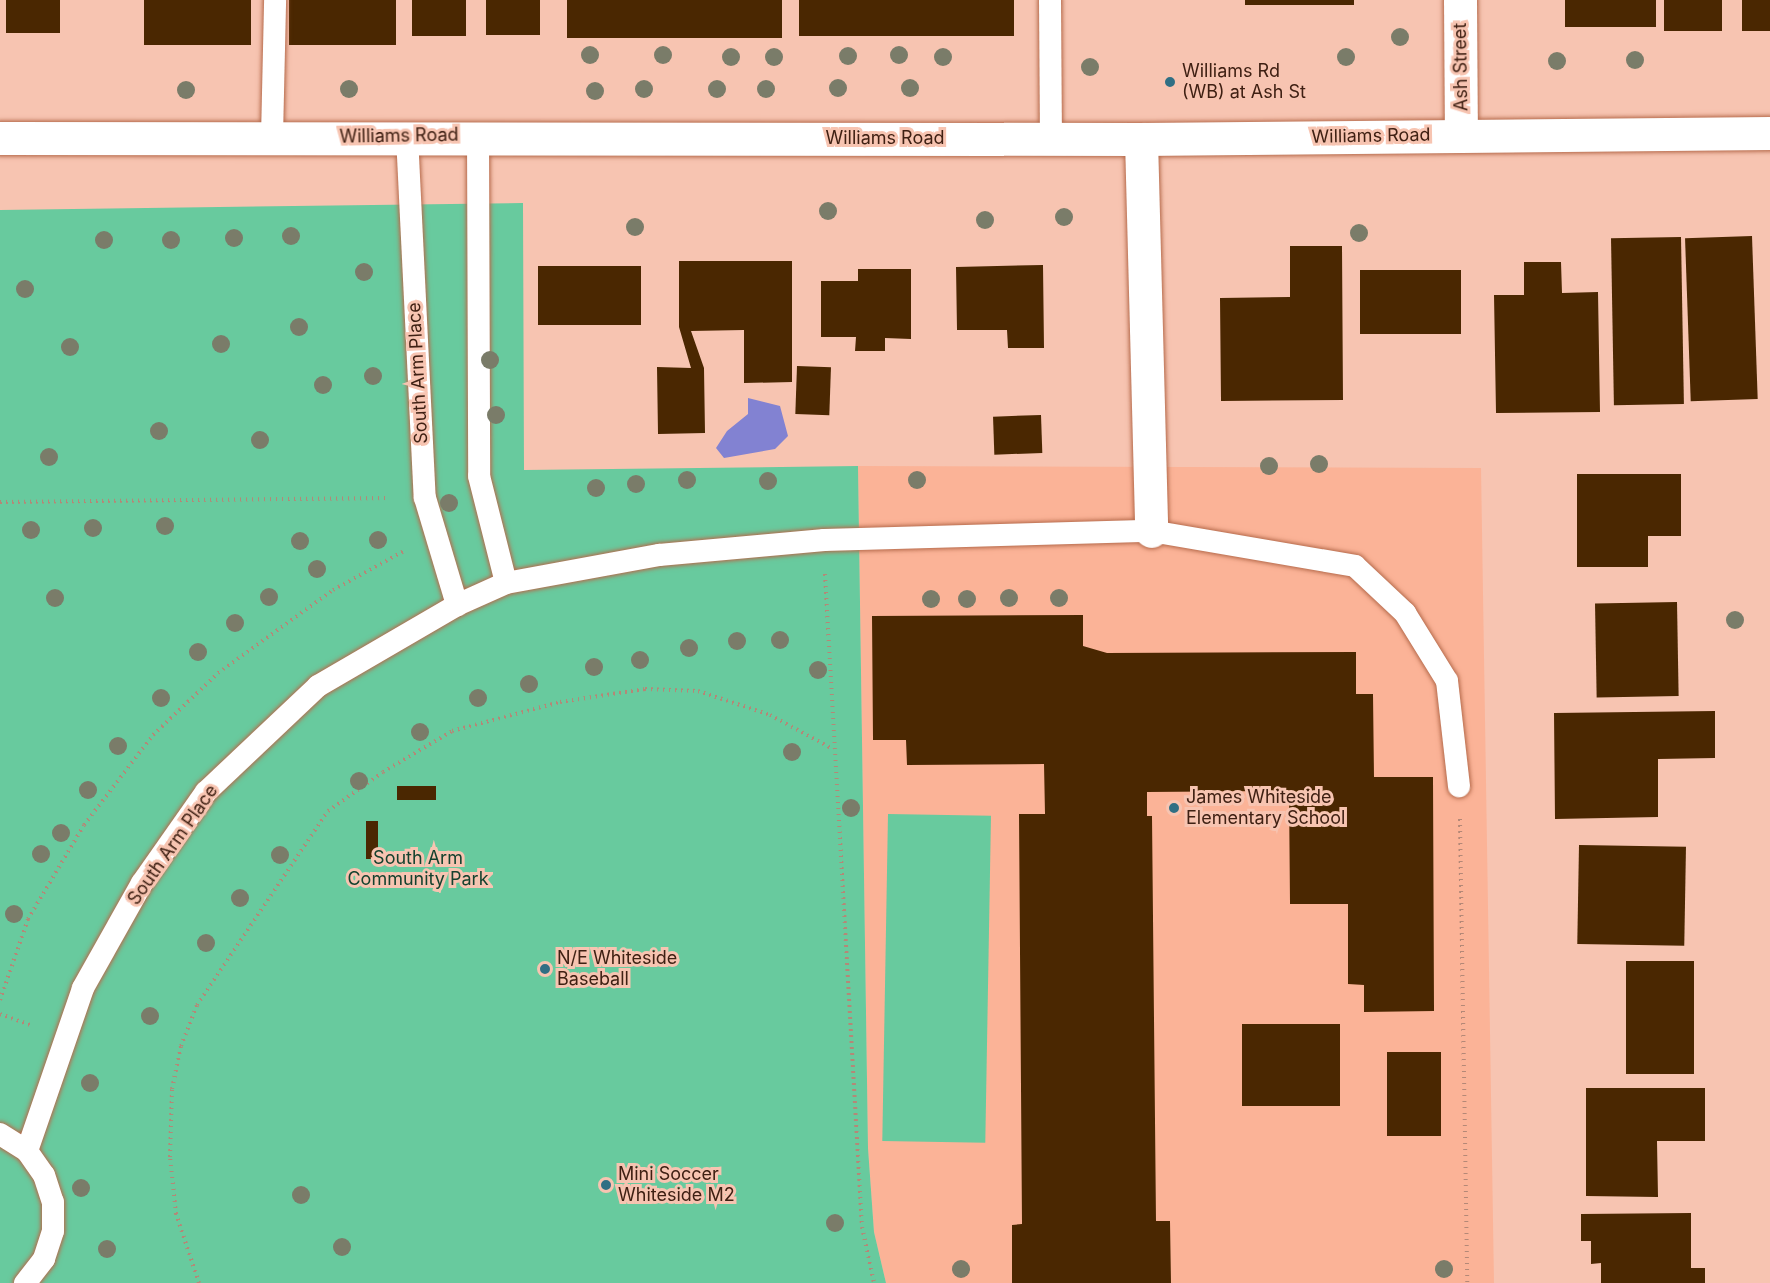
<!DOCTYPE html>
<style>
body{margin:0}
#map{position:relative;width:1770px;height:1283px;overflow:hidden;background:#f7c4b1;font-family:Inter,sans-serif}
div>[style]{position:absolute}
.built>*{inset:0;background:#fbb397}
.green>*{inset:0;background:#68ca9e;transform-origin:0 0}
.water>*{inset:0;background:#8282d2}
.building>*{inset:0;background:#4a2701;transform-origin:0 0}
.path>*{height:4px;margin-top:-2px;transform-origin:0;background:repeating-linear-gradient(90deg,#b48877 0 1.5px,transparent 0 6px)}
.roads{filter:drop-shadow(0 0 2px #b66b4c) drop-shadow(0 0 2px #b66b4c)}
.lane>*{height:22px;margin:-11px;padding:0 11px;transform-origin:11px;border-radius:11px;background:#fff}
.street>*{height:33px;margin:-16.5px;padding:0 16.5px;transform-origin:16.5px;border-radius:16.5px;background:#fff}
.secondary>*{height:33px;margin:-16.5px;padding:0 16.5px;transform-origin:16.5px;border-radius:16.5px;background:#fff}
.trees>*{width:18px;height:18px;margin:-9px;border-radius:50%;background:#7a7c69}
.dots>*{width:16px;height:16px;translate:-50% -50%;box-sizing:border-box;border:3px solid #f7c4b1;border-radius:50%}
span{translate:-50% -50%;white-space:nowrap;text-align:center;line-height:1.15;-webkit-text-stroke:6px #f7c4b1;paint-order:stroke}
.street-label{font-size:18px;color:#3f2013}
.poi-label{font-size:18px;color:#3f2013}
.left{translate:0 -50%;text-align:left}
.park-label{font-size:18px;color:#14412e}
</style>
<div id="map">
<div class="built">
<div style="clip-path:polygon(858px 466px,1481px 468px,1494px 1283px,886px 1283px,874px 1232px,868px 1148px)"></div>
</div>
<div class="green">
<div style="clip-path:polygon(523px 203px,524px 470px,858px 466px,868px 1148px,874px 1232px,886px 1283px,0 1283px,0 210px)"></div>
<div style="left:888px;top:814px;width:103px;height:327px;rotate:1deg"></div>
</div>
<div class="water">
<div style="clip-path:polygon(748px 398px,780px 406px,788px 436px,775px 449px,724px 458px,716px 448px,727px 431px,748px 414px)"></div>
</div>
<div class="building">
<div style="left:6px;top:0;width:54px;height:33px"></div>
<div style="left:144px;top:0;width:107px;height:45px"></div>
<div style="left:289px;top:0;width:107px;height:45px"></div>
<div style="left:412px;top:0;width:54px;height:36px"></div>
<div style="left:486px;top:0;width:54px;height:35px"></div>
<div style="left:567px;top:0;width:215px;height:38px"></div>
<div style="left:799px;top:0;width:215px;height:36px"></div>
<div style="left:1245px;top:0;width:109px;height:5px"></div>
<div style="left:1565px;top:0;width:91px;height:27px"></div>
<div style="left:1664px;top:0;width:58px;height:31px"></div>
<div style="left:1742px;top:0;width:28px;height:31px"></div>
<div style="left:1752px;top:236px;width:163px;height:67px;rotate:88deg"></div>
<div style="left:1681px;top:237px;width:167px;height:70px;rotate:89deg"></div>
<div style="clip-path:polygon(1290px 246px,1342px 246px,1343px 400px,1221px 401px,1220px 298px,1290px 297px)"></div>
<div style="clip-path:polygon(679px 261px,792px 261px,792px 382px,744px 383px,744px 330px,691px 331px,704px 368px,705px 433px,658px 434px,657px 367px,691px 368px,679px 327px)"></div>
<div style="clip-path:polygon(1524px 262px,1561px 262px,1562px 293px,1598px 292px,1600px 412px,1496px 413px,1494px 295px,1524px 295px)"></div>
<div style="clip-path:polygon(1043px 265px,1044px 348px,1008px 348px,1007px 330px,957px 330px,956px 267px)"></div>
<div style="left:641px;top:266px;width:59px;height:103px;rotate:90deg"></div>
<div style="clip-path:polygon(858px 269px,911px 269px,911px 339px,885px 338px,885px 351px,855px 351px,856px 337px,821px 337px,821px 281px,858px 281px)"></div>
<div style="left:1461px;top:270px;width:64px;height:101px;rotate:90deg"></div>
<div style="left:797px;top:366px;width:34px;height:48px;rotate:2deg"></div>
<div style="left:1041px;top:415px;width:38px;height:48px;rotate:88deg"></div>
<div style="clip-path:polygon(1577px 474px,1681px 474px,1681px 536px,1648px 536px,1648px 567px,1577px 567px)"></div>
<div style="left:1677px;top:602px;width:94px;height:82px;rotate:89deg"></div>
<div style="clip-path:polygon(1083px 615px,1083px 646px,1107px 653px,1356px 652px,1356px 694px,1373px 694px,1374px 777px,1433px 777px,1434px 1011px,1364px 1012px,1364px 985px,1348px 984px,1348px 904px,1290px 904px,1289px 791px,1147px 792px,1147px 816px,1152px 816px,1156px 1221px,1170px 1221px,1171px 1283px,1012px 1283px,1012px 1225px,1022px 1224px,1019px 814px,1045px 814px,1044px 764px,907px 765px,906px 740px,873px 740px,872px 616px)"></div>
<div style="clip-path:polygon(1715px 711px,1715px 758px,1658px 759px,1658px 817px,1555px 819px,1554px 713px)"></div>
<div style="left:436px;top:786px;width:14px;height:39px;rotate:90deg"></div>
<div style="left:366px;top:821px;width:12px;height:38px"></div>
<div style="left:1579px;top:845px;width:107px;height:99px;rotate:1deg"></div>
<div style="left:1626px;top:961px;width:68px;height:113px"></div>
<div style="left:1242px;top:1024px;width:98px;height:82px"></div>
<div style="left:1387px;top:1052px;width:54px;height:84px"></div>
<div style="clip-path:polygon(1586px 1088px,1705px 1088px,1705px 1141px,1657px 1141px,1658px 1197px,1586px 1196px)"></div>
<div style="clip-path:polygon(1691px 1213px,1691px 1268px,1705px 1268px,1705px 1283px,1601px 1283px,1601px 1263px,1591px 1264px,1591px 1241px,1581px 1241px,1581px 1214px)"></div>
</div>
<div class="path">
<div style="left:0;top:502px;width:389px;rotate:-0.6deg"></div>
<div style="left:825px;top:574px;width:654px;rotate:86.76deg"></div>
<div style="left:862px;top:1227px;width:57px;rotate:77.9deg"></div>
<div style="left:1460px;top:819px;width:464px;rotate:89.1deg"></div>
<div style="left:0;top:1000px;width:86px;rotate:-70.9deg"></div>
<div style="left:28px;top:919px;width:109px;rotate:-59.2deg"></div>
<div style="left:84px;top:825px;width:113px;rotate:-52.5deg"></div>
<div style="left:153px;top:735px;width:90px;rotate:-43.6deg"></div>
<div style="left:218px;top:673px;width:142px;rotate:-35.8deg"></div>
<div style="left:333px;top:590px;width:81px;rotate:-28.8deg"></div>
<div style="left:0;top:1014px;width:35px;rotate:20deg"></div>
<div style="left:199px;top:1283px;width:73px;rotate:-108.4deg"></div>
<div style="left:176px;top:1214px;width:57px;rotate:-96deg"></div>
<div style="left:170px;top:1157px;width:68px;rotate:-88.3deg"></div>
<div style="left:172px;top:1089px;width:44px;rotate:-78.2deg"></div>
<div style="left:181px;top:1046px;width:44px;rotate:-68.7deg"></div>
<div style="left:197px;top:1005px;width:234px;rotate:-56deg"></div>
<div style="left:328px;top:811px;width:67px;rotate:-35.3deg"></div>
<div style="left:383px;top:772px;width:80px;rotate:-30.7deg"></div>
<div style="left:452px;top:731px;width:112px;rotate:-15deg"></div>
<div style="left:560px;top:702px;width:86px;rotate:-8.7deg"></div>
<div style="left:645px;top:689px;width:53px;rotate:2.2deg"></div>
<div style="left:698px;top:691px;width:76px;rotate:18.4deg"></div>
<div style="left:770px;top:715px;width:72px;rotate:28.4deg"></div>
</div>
<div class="roads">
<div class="lane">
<div style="left:1050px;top:0;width:139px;rotate:89.6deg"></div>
<div style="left:478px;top:135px;width:341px;rotate:89.8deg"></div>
<div style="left:479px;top:476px;width:110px;rotate:75.8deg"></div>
<div style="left:407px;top:136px;width:362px;rotate:87.2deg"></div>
<div style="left:425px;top:498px;width:112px;rotate:73.3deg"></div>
<div style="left:272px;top:137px;width:137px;rotate:-88.7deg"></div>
<div style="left:0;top:1134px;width:32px;rotate:32deg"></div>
<div style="left:27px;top:1151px;width:29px;rotate:55deg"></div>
<div style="left:44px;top:1175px;width:28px;rotate:72deg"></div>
<div style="left:53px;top:1202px;width:29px;rotate:90deg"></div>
<div style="left:53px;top:1231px;width:29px;rotate:108deg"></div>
<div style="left:44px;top:1259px;width:31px;rotate:128deg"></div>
<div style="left:27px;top:1151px;width:172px;rotate:-71deg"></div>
<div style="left:83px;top:988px;width:120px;rotate:-60.7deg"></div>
<div style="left:142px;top:883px;width:111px;rotate:-54.9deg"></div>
<div style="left:206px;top:792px;width:154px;rotate:-43.4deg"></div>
<div style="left:318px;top:686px;width:161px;rotate:-30.2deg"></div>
<div style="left:457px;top:605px;width:54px;rotate:-24.2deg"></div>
<div style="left:506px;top:583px;width:156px;rotate:-10.4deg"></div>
<div style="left:659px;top:555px;width:166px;rotate:-5.2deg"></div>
<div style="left:824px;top:540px;width:327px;rotate:-1.6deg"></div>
<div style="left:1151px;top:531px;width:207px;rotate:9.7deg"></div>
<div style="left:1355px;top:566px;width:69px;rotate:43.2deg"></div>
<div style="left:1405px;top:613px;width:80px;rotate:58.3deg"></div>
<div style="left:1447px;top:681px;width:106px;rotate:83.5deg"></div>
</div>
<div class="street">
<div style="left:1460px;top:0;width:135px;rotate:89.6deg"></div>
<div style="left:1141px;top:139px;width:392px;rotate:88.5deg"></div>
</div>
<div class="secondary">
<div style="left:0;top:138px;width:1141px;rotate:0.05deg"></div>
<div style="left:1141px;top:139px;width:629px;rotate:-0.55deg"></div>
</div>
</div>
<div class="trees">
<div style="left:1400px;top:37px"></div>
<div style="left:590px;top:55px"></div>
<div style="left:663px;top:55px"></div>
<div style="left:899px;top:55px"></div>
<div style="left:848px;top:56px"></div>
<div style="left:731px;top:57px"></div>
<div style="left:774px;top:57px"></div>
<div style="left:943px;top:57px"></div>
<div style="left:1346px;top:57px"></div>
<div style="left:1635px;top:60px"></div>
<div style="left:1557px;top:61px"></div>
<div style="left:1090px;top:67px"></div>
<div style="left:1194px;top:71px"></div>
<div style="left:838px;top:88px"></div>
<div style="left:910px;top:88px"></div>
<div style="left:349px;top:89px"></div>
<div style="left:644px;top:89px"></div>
<div style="left:717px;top:89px"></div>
<div style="left:766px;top:89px"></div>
<div style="left:186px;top:90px"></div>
<div style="left:595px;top:91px"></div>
<div style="left:828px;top:211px"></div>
<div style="left:1064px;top:217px"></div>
<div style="left:985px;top:220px"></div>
<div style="left:635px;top:227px"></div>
<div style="left:1359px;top:233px"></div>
<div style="left:291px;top:236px"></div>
<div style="left:234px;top:238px"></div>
<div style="left:104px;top:240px"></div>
<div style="left:171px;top:240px"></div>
<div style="left:364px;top:272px"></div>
<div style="left:25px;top:289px"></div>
<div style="left:299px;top:327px"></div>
<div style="left:221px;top:344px"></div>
<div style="left:70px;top:347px"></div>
<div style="left:490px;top:360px"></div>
<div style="left:373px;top:376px"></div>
<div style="left:323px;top:385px"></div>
<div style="left:496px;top:415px"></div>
<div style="left:159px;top:431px"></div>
<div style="left:260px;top:440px"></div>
<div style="left:49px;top:457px"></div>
<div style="left:1319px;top:464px"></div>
<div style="left:1269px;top:466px"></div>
<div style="left:687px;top:480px"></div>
<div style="left:917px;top:480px"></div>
<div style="left:768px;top:481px"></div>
<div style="left:636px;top:484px"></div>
<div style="left:596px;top:488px"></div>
<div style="left:449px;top:503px"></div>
<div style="left:165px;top:526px"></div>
<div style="left:93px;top:528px"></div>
<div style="left:31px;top:530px"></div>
<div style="left:378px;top:540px"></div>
<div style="left:300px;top:541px"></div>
<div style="left:317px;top:569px"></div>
<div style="left:269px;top:597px"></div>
<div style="left:55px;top:598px"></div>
<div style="left:1009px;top:598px"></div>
<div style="left:1059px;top:598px"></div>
<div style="left:931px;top:599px"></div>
<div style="left:967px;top:599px"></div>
<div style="left:1735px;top:620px"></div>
<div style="left:235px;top:623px"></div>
<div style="left:780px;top:640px"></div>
<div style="left:737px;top:641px"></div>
<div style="left:689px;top:648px"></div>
<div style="left:198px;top:652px"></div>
<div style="left:640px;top:660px"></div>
<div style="left:594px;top:667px"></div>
<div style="left:818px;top:670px"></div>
<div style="left:529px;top:684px"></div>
<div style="left:161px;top:698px"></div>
<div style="left:478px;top:698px"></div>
<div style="left:420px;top:732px"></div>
<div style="left:118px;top:746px"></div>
<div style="left:792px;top:752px"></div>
<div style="left:359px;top:781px"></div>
<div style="left:88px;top:790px"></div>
<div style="left:851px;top:808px"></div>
<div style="left:61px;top:833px"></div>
<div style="left:41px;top:854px"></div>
<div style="left:280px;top:855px"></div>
<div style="left:240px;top:898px"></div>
<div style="left:14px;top:914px"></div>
<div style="left:206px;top:943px"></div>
<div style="left:150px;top:1016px"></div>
<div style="left:90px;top:1083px"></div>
<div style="left:81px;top:1188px"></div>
<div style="left:301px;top:1195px"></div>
<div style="left:835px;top:1223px"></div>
<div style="left:342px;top:1247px"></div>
<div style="left:107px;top:1249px"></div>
<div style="left:961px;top:1269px"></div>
<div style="left:1444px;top:1269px"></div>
</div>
<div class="dots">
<div style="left:1170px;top:82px;background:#306f84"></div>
<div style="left:1174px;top:808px;background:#306f84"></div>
<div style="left:545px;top:969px;background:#306f84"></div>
<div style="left:606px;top:1185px;background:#306f84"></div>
</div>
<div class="street-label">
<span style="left:1461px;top:67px;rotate:-91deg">Ash Street</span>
<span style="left:399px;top:136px;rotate:-1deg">Williams Road</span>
<span style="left:1371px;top:136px;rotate:-1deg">Williams Road</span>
<span style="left:885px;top:138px">Williams Road</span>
<span style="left:418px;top:373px;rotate:-93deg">South Arm Place</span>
<span style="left:173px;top:845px;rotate:-55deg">South Arm Place</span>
</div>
<div class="poi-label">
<span class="left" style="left:1182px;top:82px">Williams Rd<br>(WB) at Ash St</span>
<span class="left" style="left:1186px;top:808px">James Whiteside<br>Elementary School</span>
<span class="left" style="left:557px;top:969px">N/E Whiteside<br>Baseball</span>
<span class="left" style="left:618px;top:1185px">Mini Soccer<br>Whiteside M2</span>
</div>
<div class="park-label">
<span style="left:418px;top:869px">South Arm<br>Community Park</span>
</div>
</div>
